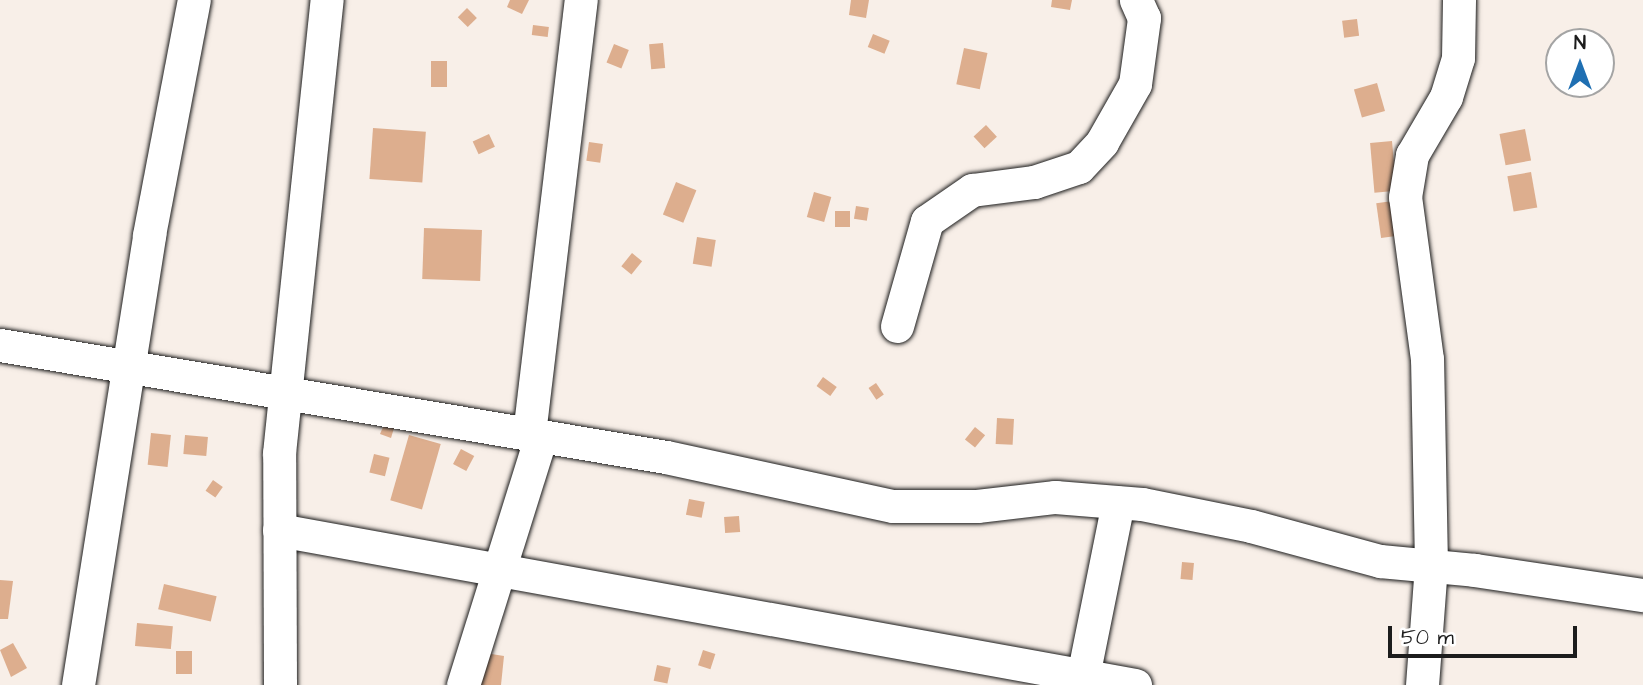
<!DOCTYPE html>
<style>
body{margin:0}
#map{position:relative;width:1643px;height:685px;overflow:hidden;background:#f8efe8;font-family:"Architects Daughter",sans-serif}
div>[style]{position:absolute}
.building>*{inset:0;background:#ddae8e;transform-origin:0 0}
.roads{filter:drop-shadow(0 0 2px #1c1c1c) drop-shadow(0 0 2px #1c1c1c)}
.minor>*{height:33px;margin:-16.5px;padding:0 16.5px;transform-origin:16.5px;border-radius:16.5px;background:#fff}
span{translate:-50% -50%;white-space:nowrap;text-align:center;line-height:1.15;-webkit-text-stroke:6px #fff;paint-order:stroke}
.north{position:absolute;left:1545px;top:28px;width:70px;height:70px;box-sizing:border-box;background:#fff;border:2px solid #a4a4a4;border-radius:50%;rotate:0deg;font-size:19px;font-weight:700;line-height:28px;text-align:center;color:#1c1c1c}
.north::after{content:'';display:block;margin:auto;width:24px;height:32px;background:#1f6fb2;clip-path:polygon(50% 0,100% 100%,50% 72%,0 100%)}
.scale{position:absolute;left:1388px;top:626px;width:189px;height:32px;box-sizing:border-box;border:4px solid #1c1c1c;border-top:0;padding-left:9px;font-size:21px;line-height:24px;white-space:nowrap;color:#1c1c1c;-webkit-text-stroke:5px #fff;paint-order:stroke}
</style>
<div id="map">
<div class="building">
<div style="clip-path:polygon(510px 0,529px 0,522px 14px,507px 7px)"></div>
<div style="clip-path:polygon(851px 0,869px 0,866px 18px,849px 15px)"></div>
<div style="clip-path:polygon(1052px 0,1072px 0,1070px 10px,1051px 7px)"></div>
<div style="left:467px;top:8px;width:14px;height:13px;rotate:45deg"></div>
<div style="left:1357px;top:19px;width:17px;height:15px;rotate:83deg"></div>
<div style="left:533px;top:25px;width:16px;height:10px;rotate:7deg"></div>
<div style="left:873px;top:34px;width:18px;height:14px;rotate:22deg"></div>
<div style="left:663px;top:43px;width:25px;height:14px;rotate:85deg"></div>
<div style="left:614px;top:44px;width:16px;height:20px;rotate:22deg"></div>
<div style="left:964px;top:48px;width:24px;height:37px;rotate:12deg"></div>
<div style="left:431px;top:61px;width:16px;height:26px"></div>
<div style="left:1377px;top:83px;width:29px;height:24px;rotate:74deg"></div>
<div style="left:986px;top:125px;width:16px;height:17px;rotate:47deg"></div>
<div style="left:373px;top:128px;width:53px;height:51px;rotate:4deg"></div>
<div style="left:1525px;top:129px;width:32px;height:26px;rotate:79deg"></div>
<div style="left:489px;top:134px;width:14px;height:18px;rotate:65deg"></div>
<div style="left:1392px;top:141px;width:50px;height:22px;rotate:85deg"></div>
<div style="left:589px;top:142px;width:14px;height:19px;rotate:8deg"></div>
<div style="left:1531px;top:172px;width:36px;height:24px;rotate:80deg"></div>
<div style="left:676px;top:182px;width:22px;height:35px;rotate:22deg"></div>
<div style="left:814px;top:192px;width:18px;height:26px;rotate:16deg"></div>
<div style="left:1400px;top:200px;width:35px;height:24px;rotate:82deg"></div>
<div style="left:856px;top:206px;width:13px;height:13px;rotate:9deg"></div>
<div style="left:835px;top:211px;width:15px;height:16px"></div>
<div style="left:424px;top:228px;width:58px;height:51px;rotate:2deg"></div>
<div style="left:697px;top:237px;width:19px;height:27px;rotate:9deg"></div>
<div style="left:632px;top:253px;width:13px;height:17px;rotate:39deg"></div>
<div style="left:823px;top:377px;width:17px;height:11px;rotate:36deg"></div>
<div style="left:876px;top:383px;width:14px;height:9px;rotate:56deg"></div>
<div style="left:997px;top:418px;width:17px;height:26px;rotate:3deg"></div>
<div style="clip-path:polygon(384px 425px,394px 428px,391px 438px,380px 434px)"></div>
<div style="left:975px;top:427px;width:13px;height:16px;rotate:39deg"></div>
<div style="left:151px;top:433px;width:20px;height:32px;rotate:6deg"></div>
<div style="left:185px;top:435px;width:23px;height:19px;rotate:5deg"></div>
<div style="left:409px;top:435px;width:33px;height:68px;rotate:16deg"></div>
<div style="left:461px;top:449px;width:15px;height:17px;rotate:28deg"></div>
<div style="left:374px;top:454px;width:16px;height:19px;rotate:14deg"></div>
<div style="left:213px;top:480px;width:12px;height:13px;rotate:35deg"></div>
<div style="left:689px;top:499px;width:16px;height:16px;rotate:11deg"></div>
<div style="left:739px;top:516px;width:16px;height:15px;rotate:86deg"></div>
<div style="left:1182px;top:562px;width:12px;height:17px;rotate:5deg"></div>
<div style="clip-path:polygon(0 580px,13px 581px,8px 619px,0 619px)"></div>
<div style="left:164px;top:584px;width:54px;height:26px;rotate:13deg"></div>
<div style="left:137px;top:623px;width:36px;height:23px;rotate:5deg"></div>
<div style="clip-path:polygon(13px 643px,27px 668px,11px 677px,0 650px)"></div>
<div style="left:703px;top:650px;width:13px;height:16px;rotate:18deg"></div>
<div style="left:176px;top:651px;width:16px;height:23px"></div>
<div style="clip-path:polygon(479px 652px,504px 656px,501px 685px,475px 685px)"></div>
<div style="left:657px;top:665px;width:14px;height:16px;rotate:12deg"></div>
</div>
<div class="roads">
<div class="minor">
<div style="left:897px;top:326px;width:109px;rotate:-74.1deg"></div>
<div style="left:927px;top:221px;width:55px;rotate:-34.6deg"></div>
<div style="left:972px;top:190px;width:63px;rotate:-7.4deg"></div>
<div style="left:1034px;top:182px;width:47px;rotate:-18.4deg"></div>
<div style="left:1079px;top:167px;width:34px;rotate:-47deg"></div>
<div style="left:1102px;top:142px;width:67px;rotate:-60.4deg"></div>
<div style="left:1135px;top:84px;width:67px;rotate:-82.2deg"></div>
<div style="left:1144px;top:18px;width:20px;rotate:-114deg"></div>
<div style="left:0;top:345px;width:675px;rotate:9.55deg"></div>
<div style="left:666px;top:457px;width:232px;rotate:12.2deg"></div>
<div style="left:893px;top:506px;width:84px"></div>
<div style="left:977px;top:506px;width:79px;rotate:-6.6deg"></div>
<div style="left:1055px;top:497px;width:87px;rotate:4.6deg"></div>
<div style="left:1142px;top:504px;width:111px;rotate:11.4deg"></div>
<div style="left:1251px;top:526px;width:134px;rotate:15.2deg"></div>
<div style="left:1380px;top:561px;width:95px;rotate:5.4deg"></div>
<div style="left:1475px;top:570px;width:170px;rotate:8.5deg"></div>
<div style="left:529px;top:434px;width:437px;rotate:-83.2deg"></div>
<div style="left:279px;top:530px;width:870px;rotate:10.26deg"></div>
<div style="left:1083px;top:676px;width:177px;rotate:-78.6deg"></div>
<div style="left:78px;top:685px;width:456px;rotate:-81deg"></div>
<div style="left:149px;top:235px;width:239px;rotate:-79.2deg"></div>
<div style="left:280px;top:685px;width:232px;rotate:-90.2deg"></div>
<div style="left:279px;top:453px;width:456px;rotate:-84deg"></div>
<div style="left:463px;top:685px;width:261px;rotate:-72.6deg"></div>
<div style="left:1422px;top:685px;width:120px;rotate:-85.7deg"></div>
<div style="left:1431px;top:565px;width:206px;rotate:-91.1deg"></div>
<div style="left:1427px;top:359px;width:163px;rotate:-97.7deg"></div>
<div style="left:1405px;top:197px;width:43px;rotate:-80.5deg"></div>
<div style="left:1412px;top:155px;width:67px;rotate:-59.6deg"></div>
<div style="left:1446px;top:97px;width:41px;rotate:-72.9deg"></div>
<div style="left:1458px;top:58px;width:58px;rotate:-89deg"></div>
</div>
</div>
<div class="north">N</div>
<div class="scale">50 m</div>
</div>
